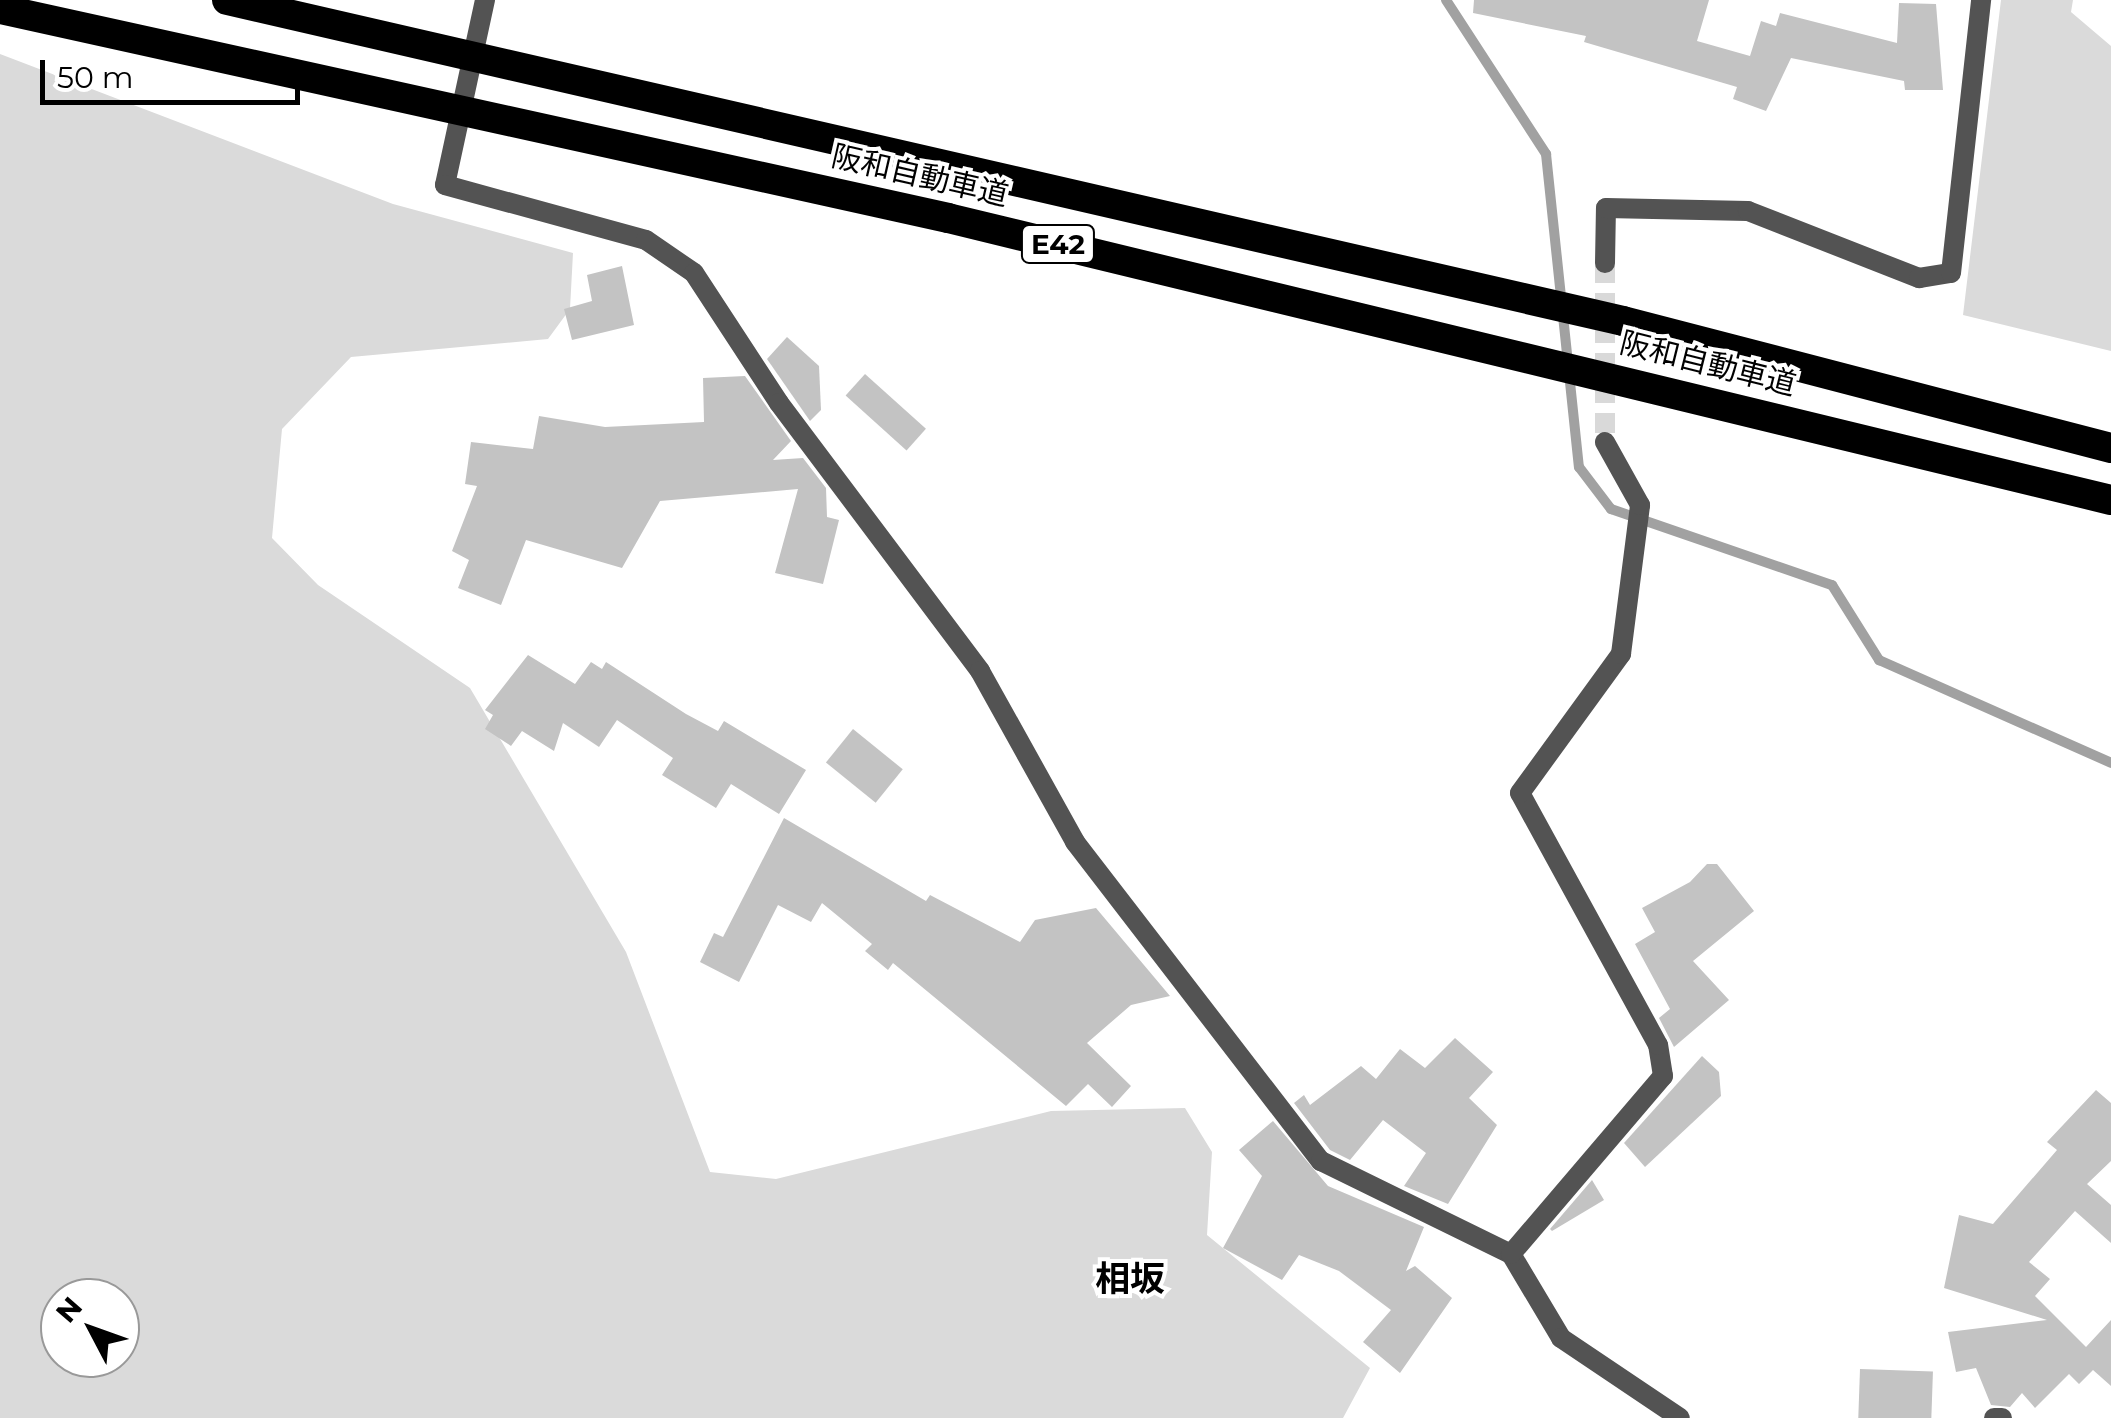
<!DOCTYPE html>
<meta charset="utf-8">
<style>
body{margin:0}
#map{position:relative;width:2111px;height:1418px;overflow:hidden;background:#fff;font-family:Montserrat,"Noto Sans JP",sans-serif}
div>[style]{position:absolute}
.green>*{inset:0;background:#dadada}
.stream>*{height:10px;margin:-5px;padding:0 5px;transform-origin:5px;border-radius:5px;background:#a1a1a1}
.building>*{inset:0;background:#c3c3c3;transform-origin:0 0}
.minor-tunnel>*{height:20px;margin-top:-10px;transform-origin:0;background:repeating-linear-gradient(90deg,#d9d9d9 0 20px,transparent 0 30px)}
.minor>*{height:20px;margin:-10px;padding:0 10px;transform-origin:10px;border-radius:10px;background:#535353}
.motorway>*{height:30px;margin:-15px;padding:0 15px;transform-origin:15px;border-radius:15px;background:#000}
span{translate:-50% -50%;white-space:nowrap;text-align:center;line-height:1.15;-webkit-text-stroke:8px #fff;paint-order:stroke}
.shield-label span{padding:2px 8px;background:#fff;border:2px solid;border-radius:8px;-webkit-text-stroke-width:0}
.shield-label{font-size:28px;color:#000;font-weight:700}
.street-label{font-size:30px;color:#000}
.quarter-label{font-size:35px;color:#000;font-weight:700}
.north{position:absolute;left:40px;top:1278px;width:100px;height:100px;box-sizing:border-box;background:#fff;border:2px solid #999;border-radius:50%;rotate:311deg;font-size:28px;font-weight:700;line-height:40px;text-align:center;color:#000}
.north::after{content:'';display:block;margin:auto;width:35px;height:45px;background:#000;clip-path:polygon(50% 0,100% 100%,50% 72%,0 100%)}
.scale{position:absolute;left:40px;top:60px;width:260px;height:45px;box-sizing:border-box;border:5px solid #000;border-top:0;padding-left:12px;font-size:30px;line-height:35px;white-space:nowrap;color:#000;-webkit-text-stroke:8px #fff;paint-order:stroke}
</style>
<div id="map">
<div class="green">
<div style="clip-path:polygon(2001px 0,2073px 0,2071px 12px,2111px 46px,2111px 351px,1963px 315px)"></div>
<div style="clip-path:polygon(evenodd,0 54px,393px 204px,573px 253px,570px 309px,548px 339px,351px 357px,282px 429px,272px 538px,318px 585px,470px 688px,626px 952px,710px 1172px,776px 1179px,1051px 1111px,1185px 1108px,1212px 1152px,1207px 1235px,1370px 1368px,1343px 1418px,0 1418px,0 54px,60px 1298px,120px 1298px,120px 1358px,60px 1358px,60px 1298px)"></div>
</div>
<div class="stream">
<div style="left:1446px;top:0;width:184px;rotate:57deg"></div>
<div style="left:1546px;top:154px;width:315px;rotate:84deg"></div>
<div style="left:1579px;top:467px;width:53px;rotate:52.7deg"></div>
<div style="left:1611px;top:509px;width:234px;rotate:19deg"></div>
<div style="left:1832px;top:585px;width:89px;rotate:57.9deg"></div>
<div style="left:1879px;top:660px;width:254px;rotate:23.9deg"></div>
</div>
<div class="building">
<div style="clip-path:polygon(1474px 0,1709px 0,1697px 41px,1750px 56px,1761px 21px,1776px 26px,1780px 13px,1897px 43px,1899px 3px,1936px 4px,1943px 90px,1905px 90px,1904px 81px,1791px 58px,1766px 111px,1733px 99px,1737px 87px,1584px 42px,1586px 36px,1473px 13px)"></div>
<div style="clip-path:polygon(622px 266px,634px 325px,572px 340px,564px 309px,592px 301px,587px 275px)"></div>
<div style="clip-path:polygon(787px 337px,819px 366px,821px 410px,810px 421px,767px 359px)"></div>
<div style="left:865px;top:374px;width:82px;height:29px;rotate:42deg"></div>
<div style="clip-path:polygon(745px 376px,791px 441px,773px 460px,803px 458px,826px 488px,827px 517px,839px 520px,823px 584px,775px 573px,798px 489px,660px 501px,622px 568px,526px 540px,501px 605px,458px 588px,469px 560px,452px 551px,477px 486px,465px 484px,471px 442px,533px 449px,539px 416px,605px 427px,704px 422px,703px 378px)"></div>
<div style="clip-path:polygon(528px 655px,575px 684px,591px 662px,602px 669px,606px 662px,686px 714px,718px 731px,724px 721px,806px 770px,779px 814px,731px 784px,716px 808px,662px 775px,673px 758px,617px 720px,599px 747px,563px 723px,554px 751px,522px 731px,511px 746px,485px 729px,493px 715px,485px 710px)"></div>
<div style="left:853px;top:729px;width:64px;height:43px;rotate:39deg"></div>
<div style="clip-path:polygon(784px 818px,926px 901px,930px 895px,1020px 942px,1035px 920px,1096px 908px,1170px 996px,1131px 1005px,1087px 1043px,1131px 1086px,1112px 1107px,1088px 1084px,1066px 1106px,893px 963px,888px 970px,865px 951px,872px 944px,822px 903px,811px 922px,778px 905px,739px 982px,700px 962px,714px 933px,723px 937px)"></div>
<div style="clip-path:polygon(1707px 864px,1717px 864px,1754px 911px,1693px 961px,1729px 1000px,1674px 1047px,1659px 1018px,1670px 1009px,1635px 944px,1655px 932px,1642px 908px,1690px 882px)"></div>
<div style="clip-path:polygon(1455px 1038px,1493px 1072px,1469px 1098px,1497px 1125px,1448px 1204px,1404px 1186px,1426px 1153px,1383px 1120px,1350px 1160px,1330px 1150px,1294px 1103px,1304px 1095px,1310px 1105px,1361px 1066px,1376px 1079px,1400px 1049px,1425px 1068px)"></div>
<div style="clip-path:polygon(1702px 1056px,1719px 1072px,1721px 1096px,1645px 1167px,1624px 1143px)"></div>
<div style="clip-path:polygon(2096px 1090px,2111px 1103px,2111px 1161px,2087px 1184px,2111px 1205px,2111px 1243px,2075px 1211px,2029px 1262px,2050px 1279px,2035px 1296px,2086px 1347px,2111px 1320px,2111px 1386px,2093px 1370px,2079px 1384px,2069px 1374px,2035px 1408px,2022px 1393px,2010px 1407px,1991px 1405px,1976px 1368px,1956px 1372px,1948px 1332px,2047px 1320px,1944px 1288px,1959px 1215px,1993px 1224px,2057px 1150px,2047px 1142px)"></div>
<div style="clip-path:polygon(1273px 1121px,1328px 1186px,1424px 1227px,1406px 1271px,1415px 1266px,1452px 1298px,1400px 1373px,1363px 1342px,1391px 1310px,1339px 1271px,1299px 1255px,1282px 1280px,1223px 1248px,1262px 1176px,1239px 1150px)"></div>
<div style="clip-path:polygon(1592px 1180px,1604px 1200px,1552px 1231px,1550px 1229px)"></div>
<div style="left:1860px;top:1369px;width:73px;height:49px;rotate:2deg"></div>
</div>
<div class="minor-tunnel">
<div style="left:1605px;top:263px;width:179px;rotate:90deg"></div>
</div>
<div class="minor">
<div style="left:485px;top:0;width:189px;rotate:102.2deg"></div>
<div style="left:445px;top:185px;width:208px;rotate:15.3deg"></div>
<div style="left:646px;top:240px;width:58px;rotate:34.5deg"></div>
<div style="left:694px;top:273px;width:155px;rotate:56.8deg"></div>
<div style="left:779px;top:403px;width:335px;rotate:53.1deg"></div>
<div style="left:980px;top:671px;width:196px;rotate:60.9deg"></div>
<div style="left:1075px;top:842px;width:403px;rotate:52.4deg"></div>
<div style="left:1321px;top:1161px;width:212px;rotate:26.1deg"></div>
<div style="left:1511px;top:1254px;width:98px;rotate:59.2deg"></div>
<div style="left:1561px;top:1338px;width:143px;rotate:33.9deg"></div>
<div style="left:1605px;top:263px;width:55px;rotate:-89deg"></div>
<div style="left:1606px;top:208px;width:142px;rotate:1.2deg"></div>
<div style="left:1748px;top:211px;width:184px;rotate:21.4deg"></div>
<div style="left:1919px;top:278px;width:32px;rotate:-9deg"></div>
<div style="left:1951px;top:273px;width:275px;rotate:-83.7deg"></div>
<div style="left:1511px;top:1254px;width:234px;rotate:-49.5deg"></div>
<div style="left:1663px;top:1076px;width:31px;rotate:-99deg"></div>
<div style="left:1658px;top:1045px;width:287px;rotate:-118.7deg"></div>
<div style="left:1520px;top:793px;width:172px;rotate:-54deg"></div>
<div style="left:1621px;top:654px;width:150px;rotate:-82.7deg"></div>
<div style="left:1640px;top:505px;width:72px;rotate:-119.1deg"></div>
<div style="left:1994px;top:1418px;width:8px"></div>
</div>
<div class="motorway">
<div style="left:227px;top:0;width:1432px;rotate:12.95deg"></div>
<div style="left:1623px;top:321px;width:504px;rotate:14.59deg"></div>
<div style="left:0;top:9px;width:971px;rotate:12.43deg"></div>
<div style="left:948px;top:218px;width:1197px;rotate:13.63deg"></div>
</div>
<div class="shield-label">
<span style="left:1058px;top:244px">E42</span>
</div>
<div class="street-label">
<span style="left:920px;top:176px;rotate:13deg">阪和自動車道</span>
<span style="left:1708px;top:364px;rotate:14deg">阪和自動車道</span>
</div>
<div class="quarter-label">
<span style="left:1130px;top:1279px">相坂</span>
</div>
<div class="north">N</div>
<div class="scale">50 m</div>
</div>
